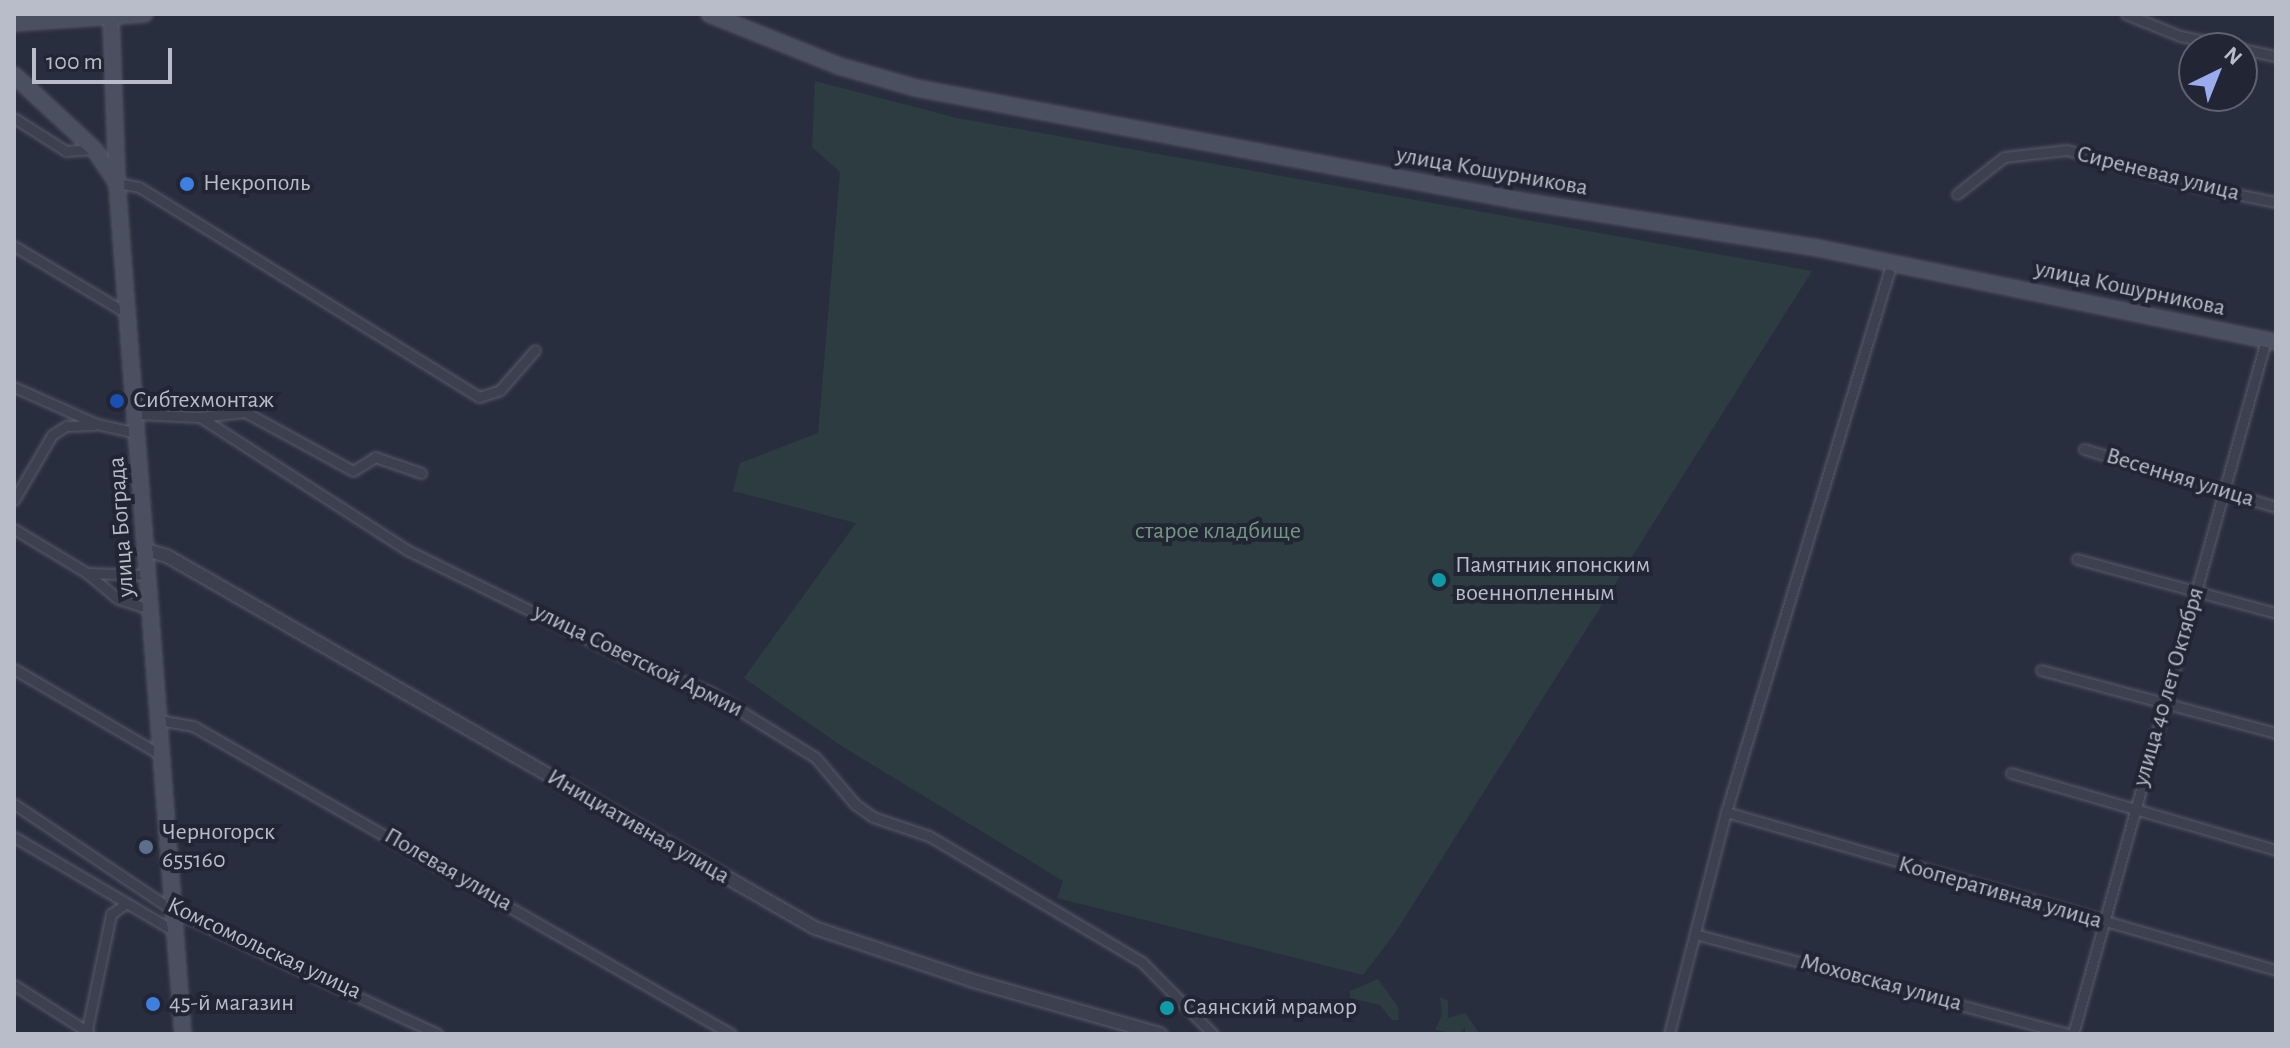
<!DOCTYPE html>
<meta charset="utf-8">
<style>
body{margin:0}
#map{position:relative;width:2290px;height:1048px;overflow:hidden;background:#292e3e;font-family:"Alegreya Sans",sans-serif}
div>[style]{position:absolute}
.green>*{inset:0;background:#2c3c41}
.roads{filter:drop-shadow(0 0 2px #585c69) drop-shadow(0 0 2px #585c69)}
.minor>*{height:9px;margin:-4.5px;padding:0 4.5px;transform-origin:4.5px;border-radius:4.5px;background:#3d414f}
.tertiary>*{height:12px;margin:-6px;padding:0 6px;transform-origin:6px;border-radius:6px;background:#3d414f}
.secondary>*{height:14px;margin:-7px;padding:0 7px;transform-origin:7px;border-radius:7px;background:#4b5061}
.dots>*{width:22px;height:22px;translate:-50% -50%;box-sizing:border-box;border:4px solid #222634;border-radius:50%}
span{translate:-50% -50%;white-space:nowrap;text-align:center;line-height:1.15;-webkit-text-stroke:8px #222634;paint-order:stroke}
.street-label{font-size:24px;color:#b9bdc9}
.poi-label{font-size:24px;color:#b9bdc9}
.left{translate:0 -50%;text-align:left}
.park-label{font-size:24px;color:#739782}
.frame{position:absolute;inset:0;border:16px solid #b9bdc9;pointer-events:none}
.north{position:absolute;left:2178px;top:32px;width:80px;height:80px;box-sizing:border-box;background:#222634;border:2px solid #5e6270;border-radius:50%;rotate:43deg;font-size:22px;font-weight:700;line-height:32px;text-align:center;color:#b9bdc9}
.north::after{content:'';display:block;margin:auto;width:28px;height:36px;background:#9aaced;clip-path:polygon(50% 0,100% 100%,50% 72%,0 100%)}
.scale{position:absolute;left:32px;top:48px;width:140px;height:36px;box-sizing:border-box;border:4px solid #b9bdc9;border-top:0;padding-left:10px;font-size:24px;line-height:28px;white-space:nowrap;color:#b9bdc9;-webkit-text-stroke:6px #222634;paint-order:stroke}
</style>
<div id="map">
<div class="green">
<div style="clip-path:polygon(815px 81px,957px 118px,1812px 271px,1395px 933px,1363px 975px,1057px 898px,1063px 881px,840px 745px,744px 678px,856px 523px,733px 491px,740px 463px,818px 433px,840px 172px,812px 147px)"></div>
<div style="clip-path:polygon(1378px 979px,1398px 1007px,1399px 1020px,1392px 1020px,1380px 1005px,1350px 998px,1350px 991px)"></div>
<div style="clip-path:polygon(1440px 997px,1448px 1001px,1448px 1018px,1465px 1013px,1480px 1034px,1465px 1034px,1465px 1027px,1460px 1034px,1435px 1030px,1442px 1015px)"></div>
</div>
<div class="roads">
<div class="minor">
<div style="left:2126px;top:14px;width:58px;rotate:22.2deg"></div>
<div style="left:2180px;top:36px;width:60px;rotate:11.5deg"></div>
<div style="left:2242px;top:49px;width:35px;rotate:12deg"></div>
<div style="left:14px;top:118px;width:62px;rotate:32.4deg"></div>
<div style="left:66px;top:151px;width:28px;rotate:-4deg"></div>
<div style="left:117px;top:183px;width:22px;rotate:10deg"></div>
<div style="left:139px;top:187px;width:400px;rotate:31.7deg"></div>
<div style="left:479px;top:397px;width:22px;rotate:-18deg"></div>
<div style="left:500px;top:390px;width:53px;rotate:-48.8deg"></div>
<div style="left:1957px;top:194px;width:60px;rotate:-38.2deg"></div>
<div style="left:2004px;top:157px;width:63px;rotate:-6.3deg"></div>
<div style="left:2067px;top:150px;width:129px;rotate:15.8deg"></div>
<div style="left:2191px;top:185px;width:87px;rotate:11.3deg"></div>
<div style="left:14px;top:246px;width:133px;rotate:30.8deg"></div>
<div style="left:14px;top:387px;width:91px;rotate:24deg"></div>
<div style="left:97px;top:424px;width:41px;rotate:12.7deg"></div>
<div style="left:136px;top:414px;width:64px;rotate:2.7deg"></div>
<div style="left:200px;top:417px;width:248px;rotate:32.7deg"></div>
<div style="left:409px;top:551px;width:258px;rotate:26.2deg"></div>
<div style="left:641px;top:665px;width:74px;rotate:21.4deg"></div>
<div style="left:710px;top:692px;width:123px;rotate:31.8deg"></div>
<div style="left:815px;top:757px;width:62px;rotate:49.6deg"></div>
<div style="left:855px;top:804px;width:22px;rotate:36deg"></div>
<div style="left:873px;top:817px;width:59px;rotate:18.7deg"></div>
<div style="left:929px;top:836px;width:247px;rotate:30.6deg"></div>
<div style="left:1142px;top:962px;width:101px;rotate:45.4deg"></div>
<div style="left:200px;top:417px;width:45px;rotate:-6.3deg"></div>
<div style="left:245px;top:412px;width:123px;rotate:28.6deg"></div>
<div style="left:353px;top:471px;width:26px;rotate:-32deg"></div>
<div style="left:375px;top:457px;width:49px;rotate:19.2deg"></div>
<div style="left:2084px;top:449px;width:201px;rotate:16.8deg"></div>
<div style="left:14px;top:500px;width:75px;rotate:-59.7deg"></div>
<div style="left:52px;top:435px;width:17px;rotate:-33deg"></div>
<div style="left:66px;top:426px;width:28px;rotate:-2deg"></div>
<div style="left:14px;top:529px;width:85px;rotate:31.1deg"></div>
<div style="left:87px;top:573px;width:61px;rotate:1.9deg"></div>
<div style="left:2077px;top:559px;width:206px;rotate:15.2deg"></div>
<div style="left:87px;top:573px;width:40px;rotate:40deg"></div>
<div style="left:118px;top:599px;width:34px;rotate:17deg"></div>
<div style="left:14px;top:669px;width:170px;rotate:30.3deg"></div>
<div style="left:2041px;top:670px;width:243px;rotate:15deg"></div>
<div style="left:159px;top:720px;width:35px;rotate:10deg"></div>
<div style="left:193px;top:726px;width:620px;rotate:29.79deg"></div>
<div style="left:2011px;top:773px;width:276px;rotate:16.2deg"></div>
<div style="left:14px;top:804px;width:192px;rotate:33.8deg"></div>
<div style="left:174px;top:911px;width:291px;rotate:25deg"></div>
<div style="left:1726px;top:812px;width:572px;rotate:16.03deg"></div>
<div style="left:14px;top:837px;width:188px;rotate:30.4deg"></div>
<div style="left:1695px;top:934px;width:385px;rotate:15deg"></div>
<div style="left:14px;top:985px;width:88px;rotate:32.4deg"></div>
<div style="left:86px;top:1034px;width:123px;rotate:-78.2deg"></div>
<div style="left:111px;top:914px;width:16px;rotate:-35deg"></div>
<div style="left:1669px;top:1034px;width:229px;rotate:-75.6deg"></div>
<div style="left:1726px;top:812px;width:575px;rotate:-73.21deg"></div>
<div style="left:2073px;top:1034px;width:720px;rotate:-74.46deg"></div>
</div>
<div class="tertiary">
<div style="left:146px;top:550px;width:22px;rotate:16deg"></div>
<div style="left:167px;top:556px;width:747px;rotate:29.86deg"></div>
<div style="left:815px;top:928px;width:163px;rotate:18.5deg"></div>
<div style="left:970px;top:980px;width:198px;rotate:15.9deg"></div>
</div>
<div class="secondary">
<div style="left:709px;top:14px;width:140px;rotate:21.8deg"></div>
<div style="left:839px;top:66px;width:80px;rotate:15.9deg"></div>
<div style="left:916px;top:88px;width:615px;rotate:10.58deg"></div>
<div style="left:1521px;top:201px;width:296px;rotate:9deg"></div>
<div style="left:1813px;top:247px;width:473px;rotate:11.6deg"></div>
<div style="left:111px;top:17px;width:166px;rotate:87.9deg"></div>
<div style="left:117px;top:183px;width:854px;rotate:85.57deg"></div>
<div style="left:14px;top:23px;width:131px;rotate:-3.9deg"></div>
<div style="left:14px;top:75px;width:109px;rotate:42.8deg"></div>
<div style="left:94px;top:149px;width:37px;rotate:56deg"></div>
</div>
</div>
<div class="dots">
<div style="left:187px;top:184px;background:#3f7fe0"></div>
<div style="left:117px;top:401px;background:#1a4fb4"></div>
<div style="left:1439px;top:580px;background:#0f9aa8"></div>
<div style="left:146px;top:847px;background:#5c6f8a"></div>
<div style="left:153px;top:1004px;background:#3f7fe0"></div>
<div style="left:1167px;top:1008px;background:#0f9aa8"></div>
</div>
<div class="street-label">
<span style="left:1492px;top:172px;rotate:10deg">улица Кошурникова</span>
<span style="left:2158px;top:174px;rotate:14deg">Сиреневая улица</span>
<span style="left:2130px;top:289px;rotate:12deg">улица Кошурникова</span>
<span style="left:2180px;top:478px;rotate:17deg">Весенняя улица</span>
<span style="left:122px;top:527px;rotate:-94deg">улица Бограда</span>
<span style="left:638px;top:661px;rotate:26deg">улица Советской Армии</span>
<span style="left:2169px;top:687px;rotate:-74deg">улица 40 лет Октября</span>
<span style="left:638px;top:827px;rotate:30deg">Инициативная улица</span>
<span style="left:448px;top:870px;rotate:30deg">Полевая улица</span>
<span style="left:2000px;top:893px;rotate:16deg">Кооперативная улица</span>
<span style="left:264px;top:949px;rotate:25deg">Комсомольская улица</span>
<span style="left:1881px;top:983px;rotate:15deg">Моховская улица</span>
</div>
<div class="poi-label">
<span class="left" style="left:203px;top:184px">Некрополь</span>
<span class="left" style="left:133px;top:401px">Сибтехмонтаж</span>
<span class="left" style="left:1455px;top:580px">Памятник японским<br>военнопленным</span>
<span class="left" style="left:162px;top:847px">Черногорск<br>655160</span>
<span class="left" style="left:169px;top:1004px">45-й магазин</span>
<span class="left" style="left:1183px;top:1008px">Саянский мрамор</span>
</div>
<div class="park-label">
<span style="left:1218px;top:532px">старое кладбище</span>
</div>
<div class="frame"></div>
<div class="north">N</div>
<div class="scale">100 m</div>
</div>
